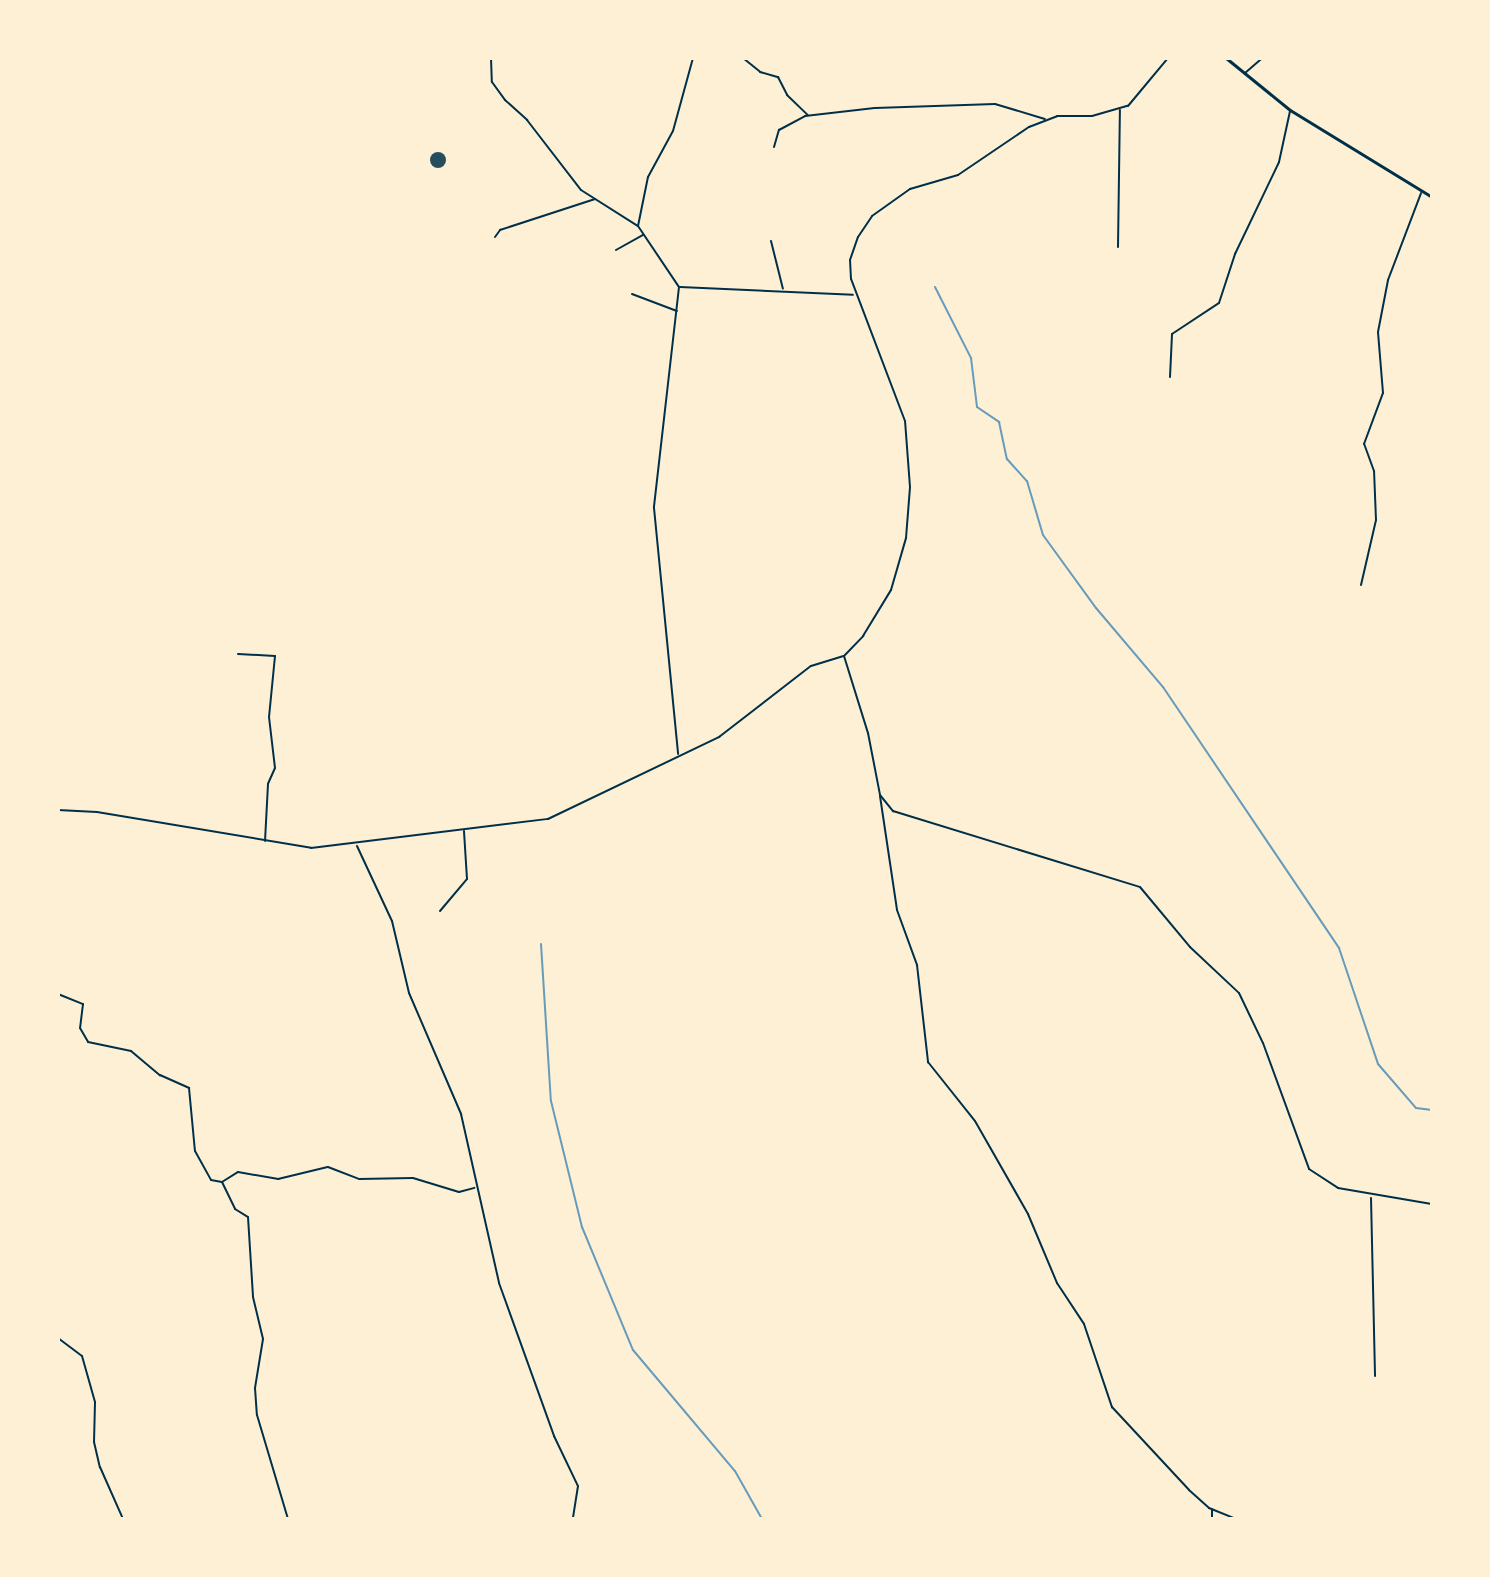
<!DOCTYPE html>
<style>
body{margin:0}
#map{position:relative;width:1490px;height:1577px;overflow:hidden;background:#fdf0d5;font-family:"Public Sans",sans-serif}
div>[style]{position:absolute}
.stream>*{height:2px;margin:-1px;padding:0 1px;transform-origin:1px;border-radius:1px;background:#669bbc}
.building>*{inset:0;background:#264d5e}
.round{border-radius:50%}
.minor>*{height:2px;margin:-1px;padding:0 1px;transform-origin:1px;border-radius:1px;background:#003049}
.secondary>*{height:3px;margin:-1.5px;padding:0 1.5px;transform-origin:1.5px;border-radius:1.5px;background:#003049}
span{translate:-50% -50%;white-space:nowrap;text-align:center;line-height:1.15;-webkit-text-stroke:6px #fdf0d5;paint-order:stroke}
.frame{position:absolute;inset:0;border:60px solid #fdf0d5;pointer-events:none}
</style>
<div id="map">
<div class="stream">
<div style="left:935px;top:287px;width:80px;rotate:63.1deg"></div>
<div style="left:971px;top:358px;width:49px;rotate:83deg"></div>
<div style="left:977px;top:407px;width:27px;rotate:34deg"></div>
<div style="left:999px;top:422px;width:38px;rotate:78deg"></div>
<div style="left:1007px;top:459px;width:30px;rotate:48deg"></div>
<div style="left:1027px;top:481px;width:56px;rotate:73.5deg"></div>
<div style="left:1043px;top:535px;width:90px;rotate:54deg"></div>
<div style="left:1096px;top:608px;width:104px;rotate:49.7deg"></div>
<div style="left:1163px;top:687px;width:315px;rotate:56deg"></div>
<div style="left:1339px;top:948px;width:122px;rotate:71.4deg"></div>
<div style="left:1378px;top:1064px;width:58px;rotate:49.2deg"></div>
<div style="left:1416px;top:1108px;width:16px;rotate:7deg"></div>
<div style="left:541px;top:944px;width:157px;rotate:86.4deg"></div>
<div style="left:551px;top:1101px;width:130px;rotate:76.2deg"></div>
<div style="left:582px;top:1227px;width:133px;rotate:67.5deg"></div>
<div style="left:633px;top:1350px;width:158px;rotate:49.9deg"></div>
<div style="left:735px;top:1471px;width:55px;rotate:60.6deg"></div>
</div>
<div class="building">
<div class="round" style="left:430px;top:152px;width:16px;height:16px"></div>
</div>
<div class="minor">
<div style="left:491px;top:58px;width:24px;rotate:88deg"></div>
<div style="left:492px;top:82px;width:22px;rotate:54deg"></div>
<div style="left:505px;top:100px;width:30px;rotate:42deg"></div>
<div style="left:527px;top:120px;width:88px;rotate:52.4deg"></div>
<div style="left:581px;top:190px;width:67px;rotate:32.3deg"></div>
<div style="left:638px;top:226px;width:73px;rotate:56.1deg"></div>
<div style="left:679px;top:287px;width:222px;rotate:96.5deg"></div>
<div style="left:654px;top:508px;width:247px;rotate:84.4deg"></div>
<div style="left:743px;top:58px;width:22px;rotate:39deg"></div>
<div style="left:760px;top:72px;width:19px;rotate:16deg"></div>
<div style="left:778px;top:77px;width:20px;rotate:63deg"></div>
<div style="left:787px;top:95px;width:29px;rotate:44deg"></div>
<div style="left:1245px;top:73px;width:23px;rotate:-41deg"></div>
<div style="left:774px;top:147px;width:18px;rotate:-74deg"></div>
<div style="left:779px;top:130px;width:30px;rotate:-28deg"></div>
<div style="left:805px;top:116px;width:70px;rotate:-6.5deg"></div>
<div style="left:875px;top:108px;width:120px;rotate:-1.9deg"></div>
<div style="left:995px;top:104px;width:52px;rotate:16.7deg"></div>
<div style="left:638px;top:226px;width:50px;rotate:-78.5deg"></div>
<div style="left:648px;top:177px;width:52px;rotate:-61.5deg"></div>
<div style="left:673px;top:131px;width:76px;rotate:-74.7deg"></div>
<div style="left:495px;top:237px;width:9px;rotate:-54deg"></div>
<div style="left:500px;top:230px;width:100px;rotate:-18.1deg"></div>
<div style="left:771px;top:241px;width:49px;rotate:76deg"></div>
<div style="left:1118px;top:247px;width:137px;rotate:-89.2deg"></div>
<div style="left:616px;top:250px;width:31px;rotate:-29deg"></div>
<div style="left:680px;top:287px;width:173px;rotate:2.6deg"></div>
<div style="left:632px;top:294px;width:48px;rotate:20.7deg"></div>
<div style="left:1170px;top:377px;width:43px;rotate:-87.3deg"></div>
<div style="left:1172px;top:334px;width:56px;rotate:-33.4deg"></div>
<div style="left:1219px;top:303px;width:52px;rotate:-71.9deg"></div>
<div style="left:1235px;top:254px;width:102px;rotate:-64.4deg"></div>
<div style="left:1279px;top:162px;width:52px;rotate:-77.8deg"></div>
<div style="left:1361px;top:585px;width:67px;rotate:-77deg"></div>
<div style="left:1376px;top:520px;width:49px;rotate:-92.3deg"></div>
<div style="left:1374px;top:471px;width:29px;rotate:-110deg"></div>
<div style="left:1364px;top:444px;width:54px;rotate:-69.6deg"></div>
<div style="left:1383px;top:393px;width:61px;rotate:-94.7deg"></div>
<div style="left:1378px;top:332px;width:53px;rotate:-79.1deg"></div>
<div style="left:1388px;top:280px;width:93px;rotate:-69.2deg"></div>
<div style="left:238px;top:654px;width:37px;rotate:3deg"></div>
<div style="left:275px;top:656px;width:61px;rotate:95.6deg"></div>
<div style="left:269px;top:717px;width:51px;rotate:83.3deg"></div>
<div style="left:275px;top:768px;width:17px;rotate:114deg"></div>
<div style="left:268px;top:784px;width:57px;rotate:93deg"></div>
<div style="left:844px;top:656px;width:81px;rotate:72.7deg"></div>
<div style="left:868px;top:733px;width:63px;rotate:79deg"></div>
<div style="left:880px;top:795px;width:21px;rotate:51deg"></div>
<div style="left:893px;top:811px;width:258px;rotate:17.1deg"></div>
<div style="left:1140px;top:887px;width:78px;rotate:50.2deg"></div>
<div style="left:1190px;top:947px;width:67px;rotate:43.2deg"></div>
<div style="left:1239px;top:993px;width:55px;rotate:64.4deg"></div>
<div style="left:1263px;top:1043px;width:134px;rotate:69.9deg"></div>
<div style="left:1309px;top:1169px;width:35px;rotate:33deg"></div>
<div style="left:1338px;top:1188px;width:95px;rotate:9.7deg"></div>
<div style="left:880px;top:796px;width:115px;rotate:81.5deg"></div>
<div style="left:897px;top:910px;width:59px;rotate:70deg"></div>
<div style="left:917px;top:965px;width:98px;rotate:83.5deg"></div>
<div style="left:928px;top:1062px;width:75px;rotate:51.5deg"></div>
<div style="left:975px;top:1121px;width:107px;rotate:60.3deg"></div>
<div style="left:1028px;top:1214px;width:75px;rotate:67.2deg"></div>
<div style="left:1057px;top:1283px;width:49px;rotate:56.6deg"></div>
<div style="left:1084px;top:1324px;width:88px;rotate:71.4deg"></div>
<div style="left:1112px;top:1407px;width:113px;rotate:47.1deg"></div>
<div style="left:1189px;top:1490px;width:27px;rotate:42deg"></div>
<div style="left:1209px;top:1508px;width:29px;rotate:22deg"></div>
<div style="left:58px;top:810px;width:39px;rotate:3deg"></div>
<div style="left:97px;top:812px;width:217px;rotate:9.5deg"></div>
<div style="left:311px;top:848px;width:239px;rotate:-7deg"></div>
<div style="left:548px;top:819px;width:190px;rotate:-25.6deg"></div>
<div style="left:719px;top:737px;width:116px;rotate:-37.7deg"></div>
<div style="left:811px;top:666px;width:34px;rotate:-17deg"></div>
<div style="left:844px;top:656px;width:28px;rotate:-46deg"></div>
<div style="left:863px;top:636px;width:54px;rotate:-58.7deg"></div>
<div style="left:891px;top:590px;width:54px;rotate:-73.9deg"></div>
<div style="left:906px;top:538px;width:51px;rotate:-85.5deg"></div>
<div style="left:910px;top:487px;width:66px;rotate:-94.3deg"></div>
<div style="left:905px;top:421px;width:152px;rotate:-110.8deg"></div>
<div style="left:851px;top:279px;width:19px;rotate:-93deg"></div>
<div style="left:850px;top:260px;width:24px;rotate:-71deg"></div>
<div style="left:858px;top:237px;width:25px;rotate:-56deg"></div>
<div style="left:872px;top:216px;width:47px;rotate:-35.4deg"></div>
<div style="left:910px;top:189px;width:50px;rotate:-16.3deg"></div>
<div style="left:958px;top:175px;width:86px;rotate:-34.1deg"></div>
<div style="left:1029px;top:127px;width:30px;rotate:-21deg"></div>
<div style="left:1057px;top:116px;width:35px"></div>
<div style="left:1092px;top:116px;width:37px;rotate:-16deg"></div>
<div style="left:1128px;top:106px;width:62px;rotate:-50.2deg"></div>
<div style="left:357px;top:846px;width:83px;rotate:65deg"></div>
<div style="left:392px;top:921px;width:74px;rotate:76.7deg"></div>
<div style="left:409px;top:993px;width:132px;rotate:66.7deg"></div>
<div style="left:461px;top:1114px;width:173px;rotate:77.3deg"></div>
<div style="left:499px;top:1283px;width:163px;rotate:70.2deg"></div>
<div style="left:554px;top:1436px;width:55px;rotate:64.4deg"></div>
<div style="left:578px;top:1486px;width:33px;rotate:99deg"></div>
<div style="left:440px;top:911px;width:42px;rotate:-49.8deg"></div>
<div style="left:467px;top:879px;width:48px;rotate:-93.6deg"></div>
<div style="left:58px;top:994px;width:27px;rotate:22deg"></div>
<div style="left:83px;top:1004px;width:24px;rotate:97deg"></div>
<div style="left:80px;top:1028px;width:16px;rotate:60deg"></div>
<div style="left:88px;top:1042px;width:44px;rotate:11.8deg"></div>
<div style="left:131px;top:1051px;width:38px;rotate:40deg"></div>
<div style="left:160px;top:1075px;width:32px;rotate:24deg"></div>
<div style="left:189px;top:1088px;width:63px;rotate:84.6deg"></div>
<div style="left:195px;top:1151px;width:33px;rotate:61deg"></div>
<div style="left:211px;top:1180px;width:11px;rotate:10deg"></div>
<div style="left:222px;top:1182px;width:19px;rotate:-32deg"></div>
<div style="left:238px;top:1172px;width:41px;rotate:9.9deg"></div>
<div style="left:278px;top:1179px;width:51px;rotate:-13.5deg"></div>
<div style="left:328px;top:1167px;width:33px;rotate:21deg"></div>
<div style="left:359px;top:1179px;width:54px;rotate:-1.1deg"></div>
<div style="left:413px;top:1178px;width:48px;rotate:16.9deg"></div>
<div style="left:459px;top:1192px;width:16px;rotate:-15deg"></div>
<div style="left:222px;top:1182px;width:30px;rotate:64deg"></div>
<div style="left:235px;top:1209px;width:15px;rotate:32deg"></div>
<div style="left:248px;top:1217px;width:80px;rotate:86.4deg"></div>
<div style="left:253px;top:1297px;width:43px;rotate:76.6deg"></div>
<div style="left:263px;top:1339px;width:50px;rotate:99.3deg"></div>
<div style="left:255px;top:1388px;width:27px;rotate:86deg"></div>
<div style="left:257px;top:1415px;width:109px;rotate:73.4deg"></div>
<div style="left:1371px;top:1198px;width:178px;rotate:88.7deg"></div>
<div style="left:58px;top:1338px;width:30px;rotate:37deg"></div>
<div style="left:82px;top:1356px;width:48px;rotate:74.2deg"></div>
<div style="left:95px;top:1402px;width:40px;rotate:91.4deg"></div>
<div style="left:94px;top:1442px;width:26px;rotate:77deg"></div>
<div style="left:100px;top:1467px;width:57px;rotate:66.1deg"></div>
<div style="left:1212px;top:1509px;width:10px;rotate:90deg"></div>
</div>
<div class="secondary">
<div style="left:1226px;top:58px;width:82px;rotate:39.1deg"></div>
<div style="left:1290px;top:110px;width:167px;rotate:31.5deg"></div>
</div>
<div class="frame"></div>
</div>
